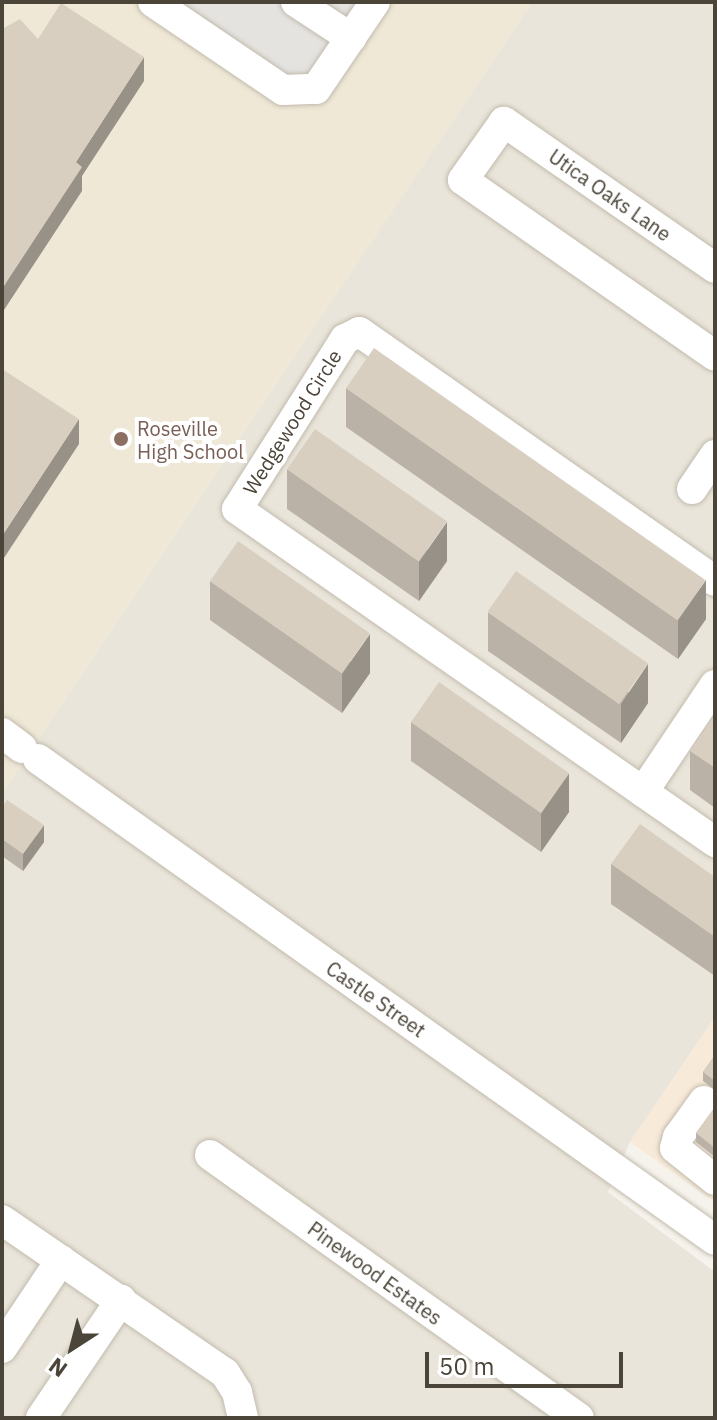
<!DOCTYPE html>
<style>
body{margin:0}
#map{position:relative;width:717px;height:1420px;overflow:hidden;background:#f6f3ec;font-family:"IBM Plex Sans",sans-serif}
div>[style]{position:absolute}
.residential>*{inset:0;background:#eae5da}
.commercial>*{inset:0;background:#f7ead8}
.education>*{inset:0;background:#efe8d6}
.parking>*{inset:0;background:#e5e3e0}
.roads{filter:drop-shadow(0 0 2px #c2bbae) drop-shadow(0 0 2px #c2bbae)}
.minor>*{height:30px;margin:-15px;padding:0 15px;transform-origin:15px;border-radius:15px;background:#fff}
.wall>*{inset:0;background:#bab2a6}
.shaded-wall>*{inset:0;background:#979187}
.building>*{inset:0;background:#d8cfc1;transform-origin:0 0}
.dots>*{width:22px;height:22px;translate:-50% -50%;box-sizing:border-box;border:4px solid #fff;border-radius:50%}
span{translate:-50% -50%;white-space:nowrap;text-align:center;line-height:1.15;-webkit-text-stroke:8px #fff;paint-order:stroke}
.street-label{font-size:20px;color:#4b4439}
.education-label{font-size:20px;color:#785e54}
.left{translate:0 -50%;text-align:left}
.frame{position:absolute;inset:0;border:4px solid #4b4439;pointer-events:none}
.north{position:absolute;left:32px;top:1308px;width:80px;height:80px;-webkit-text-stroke:6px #fff;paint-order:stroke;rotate:216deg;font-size:22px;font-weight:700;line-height:32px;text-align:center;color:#4b4439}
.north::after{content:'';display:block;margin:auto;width:28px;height:36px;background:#4b4439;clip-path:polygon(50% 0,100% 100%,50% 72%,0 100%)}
.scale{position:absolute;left:425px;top:1352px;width:198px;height:36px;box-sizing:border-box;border:4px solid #4b4439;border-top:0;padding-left:10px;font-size:24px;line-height:28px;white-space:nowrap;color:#4b4439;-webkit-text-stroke:6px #fff;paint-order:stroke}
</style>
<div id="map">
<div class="residential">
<div style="clip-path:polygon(532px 2px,715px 2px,715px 1017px,630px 1142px,608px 1192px,715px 1272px,715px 1418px,2px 1418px,2px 793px)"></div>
</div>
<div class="commercial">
<div style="clip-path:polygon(715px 1017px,715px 1202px,630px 1142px)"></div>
</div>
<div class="education">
<div style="clip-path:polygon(2px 2px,532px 2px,2px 793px)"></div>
</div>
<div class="parking">
<div style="clip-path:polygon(172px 2px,391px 2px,325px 102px)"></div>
</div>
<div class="roads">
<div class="minor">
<div style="left:153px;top:2px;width:157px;rotate:34.1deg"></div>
<div style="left:283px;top:90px;width:33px;rotate:-2deg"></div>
<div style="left:316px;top:89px;width:105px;rotate:-55.9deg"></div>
<div style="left:296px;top:2px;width:66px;rotate:33.2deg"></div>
<div style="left:715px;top:268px;width:257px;rotate:-145.3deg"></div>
<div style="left:504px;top:122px;width:71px;rotate:125.3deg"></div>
<div style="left:463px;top:180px;width:307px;rotate:34.9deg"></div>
<div style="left:692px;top:489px;width:41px;rotate:-55.9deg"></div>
<div style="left:715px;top:581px;width:434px;rotate:-145deg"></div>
<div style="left:359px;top:332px;width:16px;rotate:153deg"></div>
<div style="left:345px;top:339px;width:201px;rotate:122.4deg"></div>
<div style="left:237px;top:509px;width:583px;rotate:34.86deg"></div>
<div style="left:2px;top:733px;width:25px;rotate:37deg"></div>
<div style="left:38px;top:759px;width:830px;rotate:35.39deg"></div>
<div style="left:643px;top:792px;width:129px;rotate:-56.1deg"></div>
<div style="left:704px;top:1101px;width:44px;rotate:125.8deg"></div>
<div style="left:678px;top:1137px;width:11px;rotate:105deg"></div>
<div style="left:675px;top:1148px;width:51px;rotate:38.7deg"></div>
<div style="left:210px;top:1155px;width:453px;rotate:35.5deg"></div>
<div style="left:2px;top:1220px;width:270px;rotate:34.5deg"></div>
<div style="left:225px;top:1373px;width:22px;rotate:58deg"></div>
<div style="left:237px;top:1392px;width:27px;rotate:77deg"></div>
<div style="left:2px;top:1348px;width:106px;rotate:-56.2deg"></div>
<div style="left:41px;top:1418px;width:143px;rotate:-55.9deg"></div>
</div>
</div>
<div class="wall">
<div style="clip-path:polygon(346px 388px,706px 619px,678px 659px,346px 427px)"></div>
<div style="clip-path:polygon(287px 469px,447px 561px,419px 601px,287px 509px)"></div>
<div style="clip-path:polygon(210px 581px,370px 673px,342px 713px,210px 620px)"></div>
<div style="clip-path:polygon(488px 612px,648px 703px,621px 743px,488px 651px)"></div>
<div style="clip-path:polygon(715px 714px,715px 808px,690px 790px,690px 751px)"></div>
<div style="clip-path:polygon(411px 722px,569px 812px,541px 852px,411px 761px)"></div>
<div style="clip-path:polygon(2px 807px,44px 842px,23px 871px,2px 856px)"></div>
<div style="clip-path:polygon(611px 864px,715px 877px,715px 976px,611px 904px)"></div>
<div style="clip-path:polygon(715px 1055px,715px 1090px,703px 1081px,703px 1072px)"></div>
<div style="clip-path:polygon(715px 1107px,715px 1157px,696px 1142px,696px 1133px)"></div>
</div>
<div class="shaded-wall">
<div style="clip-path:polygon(144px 57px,144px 81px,82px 176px,82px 191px,2px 313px,2px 289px,76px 162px)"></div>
<div style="clip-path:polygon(79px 419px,79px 444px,2px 561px,2px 536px)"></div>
<div style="clip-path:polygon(447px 522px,447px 561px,419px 601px,419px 562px)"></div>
<div style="clip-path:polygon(706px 580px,706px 619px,678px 659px,678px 619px)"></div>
<div style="clip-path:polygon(370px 634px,370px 673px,342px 713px,342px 674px)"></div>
<div style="clip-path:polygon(648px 664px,648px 703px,621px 743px,621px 704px)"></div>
<div style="clip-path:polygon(569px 773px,569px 812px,541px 852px,541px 813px)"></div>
<div style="clip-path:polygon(44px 825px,44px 842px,23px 871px,23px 854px)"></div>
</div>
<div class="building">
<div style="clip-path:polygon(61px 3px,144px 57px,76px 162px,82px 167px,2px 289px,2px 29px,20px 19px,38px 39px)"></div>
<div style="left:374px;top:348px;width:405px;height:49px;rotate:35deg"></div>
<div style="clip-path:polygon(2px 369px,79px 419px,2px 536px)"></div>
<div style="left:315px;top:429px;width:161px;height:49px;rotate:35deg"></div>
<div style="left:238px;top:541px;width:161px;height:49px;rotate:35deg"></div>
<div style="left:516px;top:571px;width:161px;height:50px;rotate:35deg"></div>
<div style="left:439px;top:682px;width:159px;height:49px;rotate:35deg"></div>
<div style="clip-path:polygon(715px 714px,715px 768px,690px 751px)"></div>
<div style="clip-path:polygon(7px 800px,44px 825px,23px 854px,2px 839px,2px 807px)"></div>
<div style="clip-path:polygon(640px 824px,715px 877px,715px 937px,611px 864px)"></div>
<div style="clip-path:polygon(715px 1055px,715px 1081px,703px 1072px)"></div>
<div style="clip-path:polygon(715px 1107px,715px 1148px,696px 1133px)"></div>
</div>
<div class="dots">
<div style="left:121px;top:439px;background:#8d6e63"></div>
</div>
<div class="street-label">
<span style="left:610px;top:195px;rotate:35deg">Utica Oaks Lane</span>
<span style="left:292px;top:422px;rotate:-58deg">Wedgewood Circle</span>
<span style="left:376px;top:999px;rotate:35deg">Castle Street</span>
<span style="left:375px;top:1273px;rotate:36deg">Pinewood Estates</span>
</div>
<div class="education-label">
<span class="left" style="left:137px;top:440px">Roseville<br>High School</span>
</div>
<div class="frame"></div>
<div class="north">N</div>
<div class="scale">50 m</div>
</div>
